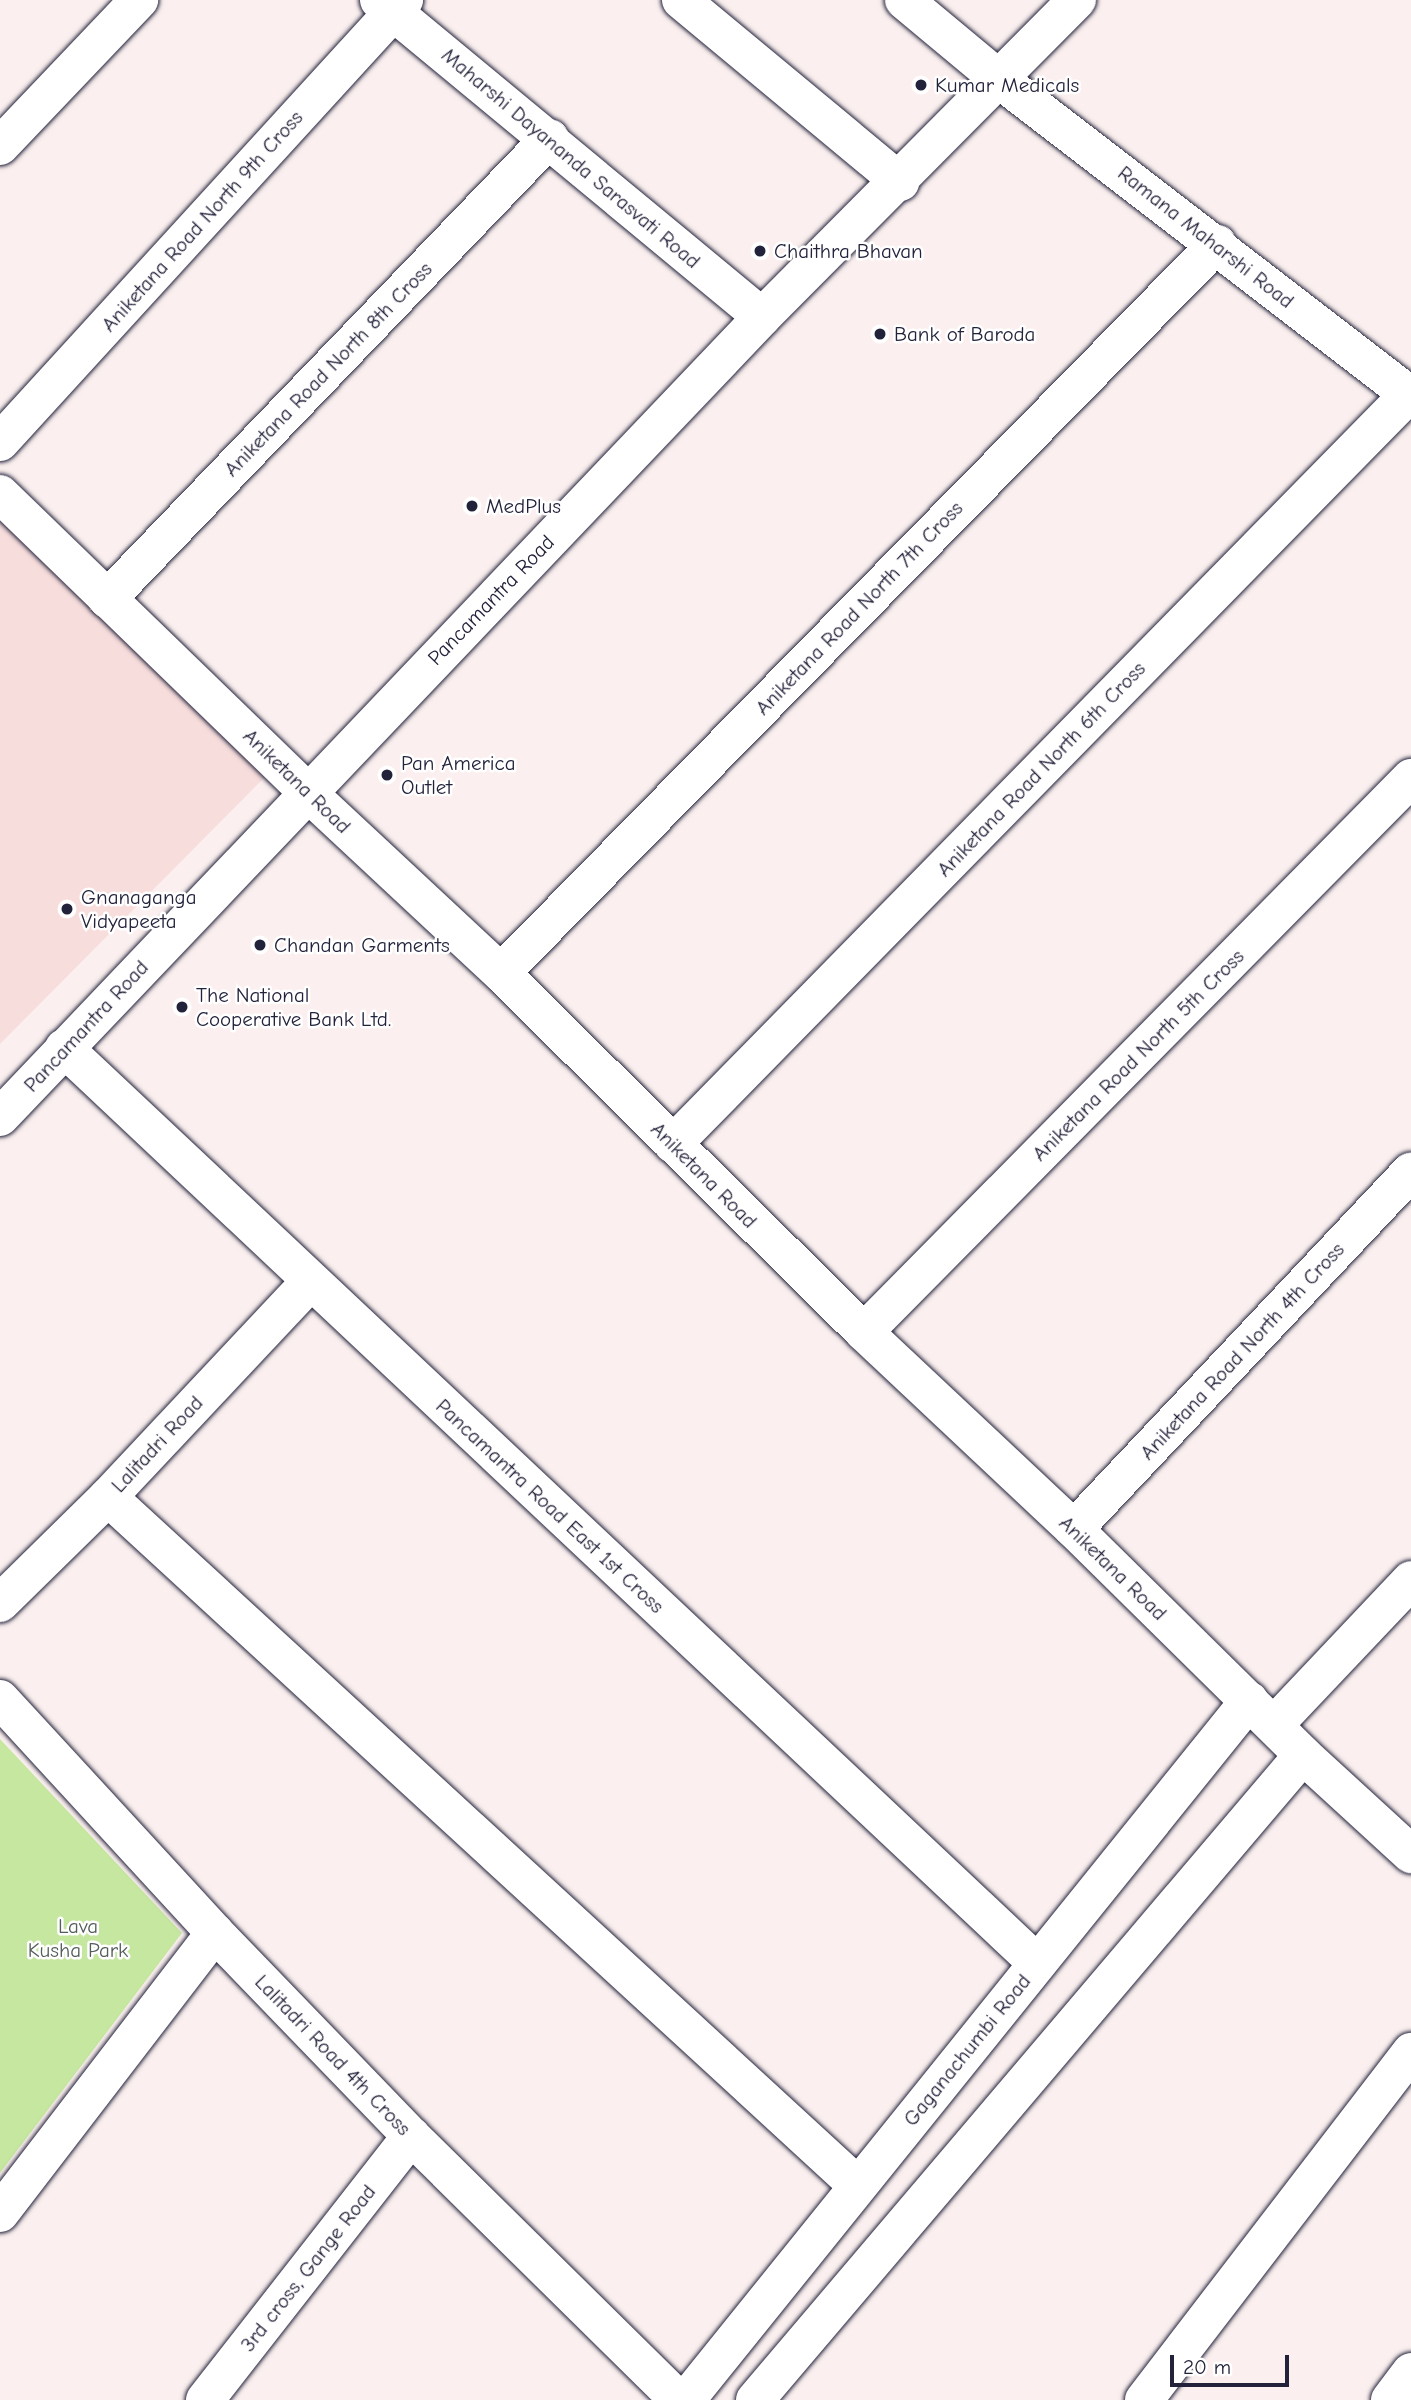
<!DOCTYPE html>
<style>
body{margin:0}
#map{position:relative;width:1411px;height:2400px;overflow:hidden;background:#fbf0ef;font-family:"Comic Neue",sans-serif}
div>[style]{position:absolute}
.built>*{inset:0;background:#f7dddc}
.green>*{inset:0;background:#c6e7a0}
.roads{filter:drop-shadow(0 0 2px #22223b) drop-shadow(0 0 2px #22223b)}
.minor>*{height:38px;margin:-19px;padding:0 19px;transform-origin:19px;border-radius:19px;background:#fff}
.dots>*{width:19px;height:19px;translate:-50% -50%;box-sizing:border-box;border:4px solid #fff;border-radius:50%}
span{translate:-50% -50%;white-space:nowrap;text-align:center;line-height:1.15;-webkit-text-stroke:5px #fff;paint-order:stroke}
.poi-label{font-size:21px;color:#22223b}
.left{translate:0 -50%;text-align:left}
.street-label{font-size:21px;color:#22223b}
.park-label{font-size:21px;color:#535d59}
.scale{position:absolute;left:1170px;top:2355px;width:119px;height:32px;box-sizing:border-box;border:4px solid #22223b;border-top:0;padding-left:9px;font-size:21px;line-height:24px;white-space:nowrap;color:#22223b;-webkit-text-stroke:5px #fff;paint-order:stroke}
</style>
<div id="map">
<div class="built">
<div style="clip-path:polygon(0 516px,267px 775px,0 1044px)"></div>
</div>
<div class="green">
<div style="clip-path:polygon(0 1739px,182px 1933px,0 2173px)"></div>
</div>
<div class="roads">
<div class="minor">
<div style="left:379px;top:0;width:497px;rotate:39.6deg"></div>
<div style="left:681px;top:0;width:285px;rotate:39.7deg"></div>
<div style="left:904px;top:0;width:125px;rotate:39.8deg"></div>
<div style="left:1000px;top:80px;width:518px;rotate:37.56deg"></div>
<div style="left:0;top:146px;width:202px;rotate:-46.4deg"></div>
<div style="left:0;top:442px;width:599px;rotate:-47.57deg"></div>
<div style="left:0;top:494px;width:428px;rotate:44.1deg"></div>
<div style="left:307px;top:792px;width:265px;rotate:43deg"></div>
<div style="left:501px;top:973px;width:511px;rotate:44.68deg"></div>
<div style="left:864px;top:1332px;width:288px;rotate:43.2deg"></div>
<div style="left:1074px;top:1529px;width:322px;rotate:44.6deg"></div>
<div style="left:1303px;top:1755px;width:147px;rotate:42.5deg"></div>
<div style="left:107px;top:599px;width:639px;rotate:-46.14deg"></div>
<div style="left:501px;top:973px;width:1022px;rotate:-45.52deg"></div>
<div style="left:64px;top:1048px;width:1336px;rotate:43.24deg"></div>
<div style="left:0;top:1117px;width:1105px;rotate:-46.39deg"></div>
<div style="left:762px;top:317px;width:447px;rotate:-45.2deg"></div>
<div style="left:673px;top:1144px;width:1051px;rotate:-45.54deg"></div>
<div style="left:864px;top:1332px;width:779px;rotate:-45.36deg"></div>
<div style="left:108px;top:1497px;width:1018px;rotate:42.57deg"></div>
<div style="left:1074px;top:1529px;width:491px;rotate:-46.7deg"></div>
<div style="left:0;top:1603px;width:151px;rotate:-44.5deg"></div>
<div style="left:108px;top:1497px;width:296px;rotate:-46.8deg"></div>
<div style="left:0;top:1699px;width:318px;rotate:47.4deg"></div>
<div style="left:215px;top:1933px;width:282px;rotate:46deg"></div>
<div style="left:411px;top:2136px;width:376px;rotate:44.6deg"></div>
<div style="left:1275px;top:1724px;width:198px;rotate:-46.6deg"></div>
<div style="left:0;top:2213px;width:353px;rotate:-52.5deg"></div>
<div style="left:205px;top:2400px;width:335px;rotate:-52deg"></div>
<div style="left:686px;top:2400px;width:898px;rotate:-51.15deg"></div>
<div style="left:755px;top:2400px;width:846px;rotate:-49.65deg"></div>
<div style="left:1144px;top:2400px;width:439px;rotate:-52.5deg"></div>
<div style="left:1390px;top:2400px;width:35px;rotate:-53deg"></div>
</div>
</div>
<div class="dots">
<div style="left:921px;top:85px;background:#22223b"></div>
<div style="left:760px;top:251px;background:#22223b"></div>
<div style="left:880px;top:334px;background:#22223b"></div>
<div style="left:472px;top:506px;background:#22223b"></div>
<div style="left:387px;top:775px;background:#22223b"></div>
<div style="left:67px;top:909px;background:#22223b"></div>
<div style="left:260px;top:945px;background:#22223b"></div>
<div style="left:182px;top:1007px;background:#22223b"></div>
</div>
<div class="poi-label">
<span class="left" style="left:935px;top:85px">Kumar Medicals</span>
<span class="left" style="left:774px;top:251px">Chaithra Bhavan</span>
<span class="left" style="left:894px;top:334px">Bank of Baroda</span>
<span class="left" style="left:486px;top:506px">MedPlus</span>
<span class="left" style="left:401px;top:775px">Pan America<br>Outlet</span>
<span class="left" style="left:81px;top:909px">Gnanaganga<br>Vidyapeeta</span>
<span class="left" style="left:274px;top:945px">Chandan Garments</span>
<span class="left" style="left:196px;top:1007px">The National<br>Cooperative Bank Ltd.</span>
</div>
<div class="street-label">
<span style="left:571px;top:158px;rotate:40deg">Maharshi Dayananda Sarasvati Road</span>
<span style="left:202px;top:221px;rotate:-48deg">Aniketana Road North 9th Cross</span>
<span style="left:1206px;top:237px;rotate:38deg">Ramana Maharshi Road</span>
<span style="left:328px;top:369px;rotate:-46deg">Aniketana Road North 8th Cross</span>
<span style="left:491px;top:600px;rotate:-46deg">Pancamantra Road</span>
<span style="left:859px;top:608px;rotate:-46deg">Aniketana Road North 7th Cross</span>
<span style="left:1041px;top:769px;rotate:-46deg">Aniketana Road North 6th Cross</span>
<span style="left:297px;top:781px;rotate:44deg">Aniketana Road</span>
<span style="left:86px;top:1026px;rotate:-47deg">Pancamantra Road</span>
<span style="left:1138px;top:1055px;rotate:-45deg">Aniketana Road North 5th Cross</span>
<span style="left:704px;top:1175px;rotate:45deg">Aniketana Road</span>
<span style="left:1242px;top:1351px;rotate:-47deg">Aniketana Road North 4th Cross</span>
<span style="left:157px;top:1444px;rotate:-47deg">Lalitadri Road</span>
<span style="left:550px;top:1506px;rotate:43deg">Pancamantra Road East 1st Cross</span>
<span style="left:1113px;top:1568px;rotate:44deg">Aniketana Road</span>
<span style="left:967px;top:2050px;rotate:-51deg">Gaganachumbi Road</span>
<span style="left:333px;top:2055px;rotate:46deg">Lalitadri Road 4th Cross</span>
<span style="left:308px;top:2268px;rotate:-52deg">3rd cross, Gange Road</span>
</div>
<div class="park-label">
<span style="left:78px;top:1938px">Lava<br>Kusha Park</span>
</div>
<div class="scale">20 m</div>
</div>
